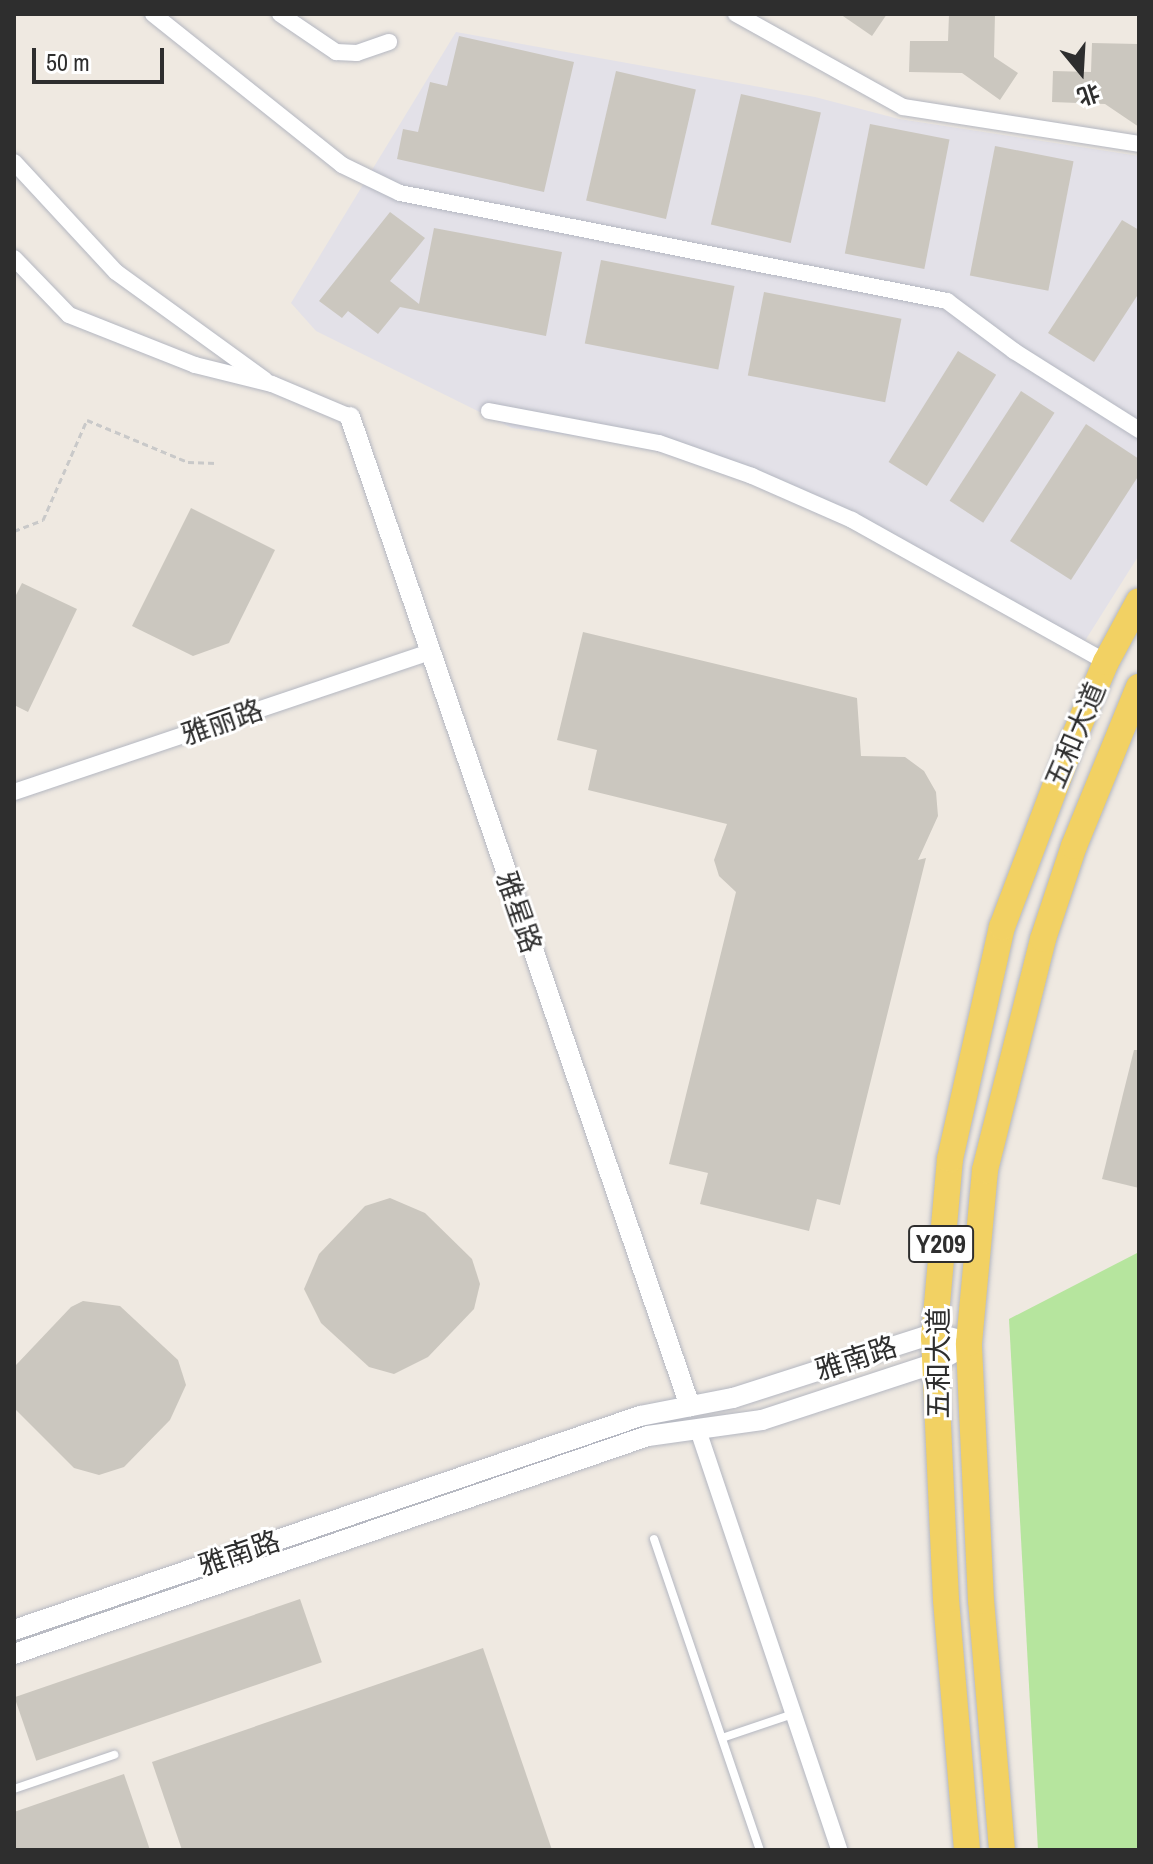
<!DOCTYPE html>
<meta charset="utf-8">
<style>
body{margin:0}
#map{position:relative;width:1153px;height:1864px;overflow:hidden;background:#efe9e1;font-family:"Archivo Narrow","Noto Sans SC",sans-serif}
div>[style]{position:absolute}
.industrial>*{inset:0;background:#e3e1e8}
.green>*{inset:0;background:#b6e59e}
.building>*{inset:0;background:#cbc7bf;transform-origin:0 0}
.path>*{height:3px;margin-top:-1.5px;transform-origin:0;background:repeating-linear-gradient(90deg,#c9c9c9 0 6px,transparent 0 10px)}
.roads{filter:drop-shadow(0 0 2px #b4b7c1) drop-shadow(0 0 2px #b4b7c1)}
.service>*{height:8px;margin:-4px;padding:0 4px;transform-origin:4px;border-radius:4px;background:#fff}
.minor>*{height:16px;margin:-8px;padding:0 8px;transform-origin:8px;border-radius:8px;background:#fff}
.tertiary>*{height:20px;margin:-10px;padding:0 10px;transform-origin:10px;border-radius:10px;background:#fff}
.primary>*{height:26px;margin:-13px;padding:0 13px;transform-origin:13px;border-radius:13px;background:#f2d163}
span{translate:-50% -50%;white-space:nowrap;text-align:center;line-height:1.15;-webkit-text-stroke:6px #fff;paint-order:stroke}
.shield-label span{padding:2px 6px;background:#fff;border:2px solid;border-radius:6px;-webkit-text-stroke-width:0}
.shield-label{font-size:26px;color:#2e2e2e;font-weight:700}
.street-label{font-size:28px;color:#2e2e2e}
.frame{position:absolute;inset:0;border:16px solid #2e2e2e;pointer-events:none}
.north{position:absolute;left:1041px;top:32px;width:80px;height:80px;-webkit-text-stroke:6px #fff;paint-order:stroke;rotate:162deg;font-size:22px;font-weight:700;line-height:32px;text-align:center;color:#2e2e2e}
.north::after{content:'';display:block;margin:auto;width:28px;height:36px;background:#2e2e2e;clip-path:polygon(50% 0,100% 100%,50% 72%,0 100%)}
.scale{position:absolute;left:32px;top:48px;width:132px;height:36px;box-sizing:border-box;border:4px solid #2e2e2e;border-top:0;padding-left:10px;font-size:24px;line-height:28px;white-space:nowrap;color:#2e2e2e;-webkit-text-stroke:6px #fff;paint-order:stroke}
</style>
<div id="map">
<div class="industrial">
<div style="clip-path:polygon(456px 32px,815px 97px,899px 119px,1139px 156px,1139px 555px,1083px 644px,706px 452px,512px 428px,316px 331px,291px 303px)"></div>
</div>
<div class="green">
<div style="clip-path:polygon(1139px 1252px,1139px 1850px,1038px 1850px,1009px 1319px)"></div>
</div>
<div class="building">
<div style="clip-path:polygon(840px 14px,887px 14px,872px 36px)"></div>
<div style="clip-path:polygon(949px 14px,995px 14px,994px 57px,1018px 73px,1000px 100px,962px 73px,909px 72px,910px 41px,948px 41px)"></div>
<div style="clip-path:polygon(459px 36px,574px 62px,544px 192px,397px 159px,403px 129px,418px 132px,430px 82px,447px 86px)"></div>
<div style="clip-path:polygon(1092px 43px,1138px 44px,1139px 127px,1105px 104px,1052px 102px,1053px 71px,1091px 72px)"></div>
<div style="left:616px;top:71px;width:82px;height:133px;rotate:13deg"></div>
<div style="left:741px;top:94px;width:82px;height:134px;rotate:13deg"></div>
<div style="left:870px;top:124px;width:81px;height:132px;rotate:11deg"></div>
<div style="left:995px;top:146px;width:80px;height:132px;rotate:11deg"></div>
<div style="clip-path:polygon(390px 212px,425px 238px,390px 281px,419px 304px,434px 228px,562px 252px,546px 336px,400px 307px,378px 334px,348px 311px,342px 318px,319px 301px)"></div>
<div style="clip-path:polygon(1122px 220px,1139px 230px,1139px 293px,1094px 362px,1048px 333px)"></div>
<div style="left:601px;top:260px;width:136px;height:85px;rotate:11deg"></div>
<div style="left:764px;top:292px;width:140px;height:85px;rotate:11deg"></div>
<div style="left:958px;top:351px;width:45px;height:131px;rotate:32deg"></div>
<div style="left:1021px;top:391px;width:40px;height:131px;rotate:33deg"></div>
<div style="clip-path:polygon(1086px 424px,1139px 459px,1139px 475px,1071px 580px,1010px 541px)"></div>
<div style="clip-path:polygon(191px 508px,275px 550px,229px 643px,193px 656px,132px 626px)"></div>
<div style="clip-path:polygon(22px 583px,77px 609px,28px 712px,14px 705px,14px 599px)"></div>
<div style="clip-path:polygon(583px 632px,857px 698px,861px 756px,905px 757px,924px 771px,936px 792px,938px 816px,918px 860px,926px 858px,840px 1205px,817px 1199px,809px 1231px,700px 1204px,708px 1173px,669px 1164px,736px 892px,719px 876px,714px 860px,727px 824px,588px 790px,597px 750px,557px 740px)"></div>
<div style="clip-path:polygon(1134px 1050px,1139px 1050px,1139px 1188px,1102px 1179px)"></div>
<div style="clip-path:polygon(390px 1198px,425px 1213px,472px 1259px,480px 1284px,474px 1309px,428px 1357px,394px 1374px,369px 1367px,321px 1323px,304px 1289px,319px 1254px,365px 1206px)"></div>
<div style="clip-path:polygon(83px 1301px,120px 1306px,178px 1360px,186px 1385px,170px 1420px,124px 1467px,99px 1475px,74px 1468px,14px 1408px,16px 1365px,71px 1307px)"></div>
<div style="left:300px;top:1599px;width:67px;height:302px;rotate:71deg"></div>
<div style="clip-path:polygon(483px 1648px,552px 1850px,182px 1850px,152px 1762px)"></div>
<div style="clip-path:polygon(124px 1774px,150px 1850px,14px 1850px,14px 1812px)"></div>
</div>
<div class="path">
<div style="left:14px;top:531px;width:31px;rotate:-21deg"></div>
<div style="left:43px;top:520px;width:109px;rotate:-66.3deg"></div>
<div style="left:87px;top:420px;width:109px;rotate:22.6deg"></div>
<div style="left:188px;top:462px;width:28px;rotate:2deg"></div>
</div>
<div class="roads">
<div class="service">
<div style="left:654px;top:1539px;width:329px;rotate:71.2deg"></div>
<div style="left:722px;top:1738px;width:75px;rotate:-18.7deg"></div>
<div style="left:14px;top:1789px;width:106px;rotate:-18.8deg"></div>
</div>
<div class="minor">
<div style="left:153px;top:14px;width:242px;rotate:38.6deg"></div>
<div style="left:342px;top:165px;width:64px;rotate:25.8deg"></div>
<div style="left:400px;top:193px;width:558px;rotate:11.17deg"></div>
<div style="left:947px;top:301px;width:84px;rotate:36.7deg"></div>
<div style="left:1014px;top:351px;width:148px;rotate:32.3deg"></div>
<div style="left:280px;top:14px;width:68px;rotate:34.2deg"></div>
<div style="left:336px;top:52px;width:21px;rotate:3deg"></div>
<div style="left:357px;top:53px;width:34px;rotate:-19deg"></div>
<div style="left:736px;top:14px;width:191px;rotate:29.1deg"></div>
<div style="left:903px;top:107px;width:239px;rotate:8.9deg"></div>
<div style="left:14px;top:162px;width:150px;rotate:47.2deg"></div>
<div style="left:116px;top:272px;width:184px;rotate:35.9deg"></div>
<div style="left:14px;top:258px;width:79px;rotate:46deg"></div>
<div style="left:69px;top:315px;width:136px;rotate:21.6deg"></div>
<div style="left:195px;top:365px;width:79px;rotate:13.9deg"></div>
<div style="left:272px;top:384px;width:85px;rotate:22.9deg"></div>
<div style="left:489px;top:411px;width:173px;rotate:10.7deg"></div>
<div style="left:659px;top:443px;width:99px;rotate:19.5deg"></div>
<div style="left:752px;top:476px;width:109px;rotate:23.7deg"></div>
<div style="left:852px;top:520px;width:291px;rotate:29.2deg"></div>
<div style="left:14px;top:792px;width:439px;rotate:-18.6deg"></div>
<div style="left:698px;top:1430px;width:443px;rotate:71.4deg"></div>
</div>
<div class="tertiary">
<div style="left:350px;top:417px;width:1046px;rotate:71.03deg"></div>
<div style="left:14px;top:1630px;width:662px;rotate:-18.87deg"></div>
<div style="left:640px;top:1416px;width:95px;rotate:-11deg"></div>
<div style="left:733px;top:1398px;width:212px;rotate:-17.8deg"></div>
<div style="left:935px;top:1333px;width:35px;rotate:16deg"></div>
<div style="left:14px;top:1654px;width:670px;rotate:-18.98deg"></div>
<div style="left:648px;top:1436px;width:115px;rotate:-8deg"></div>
<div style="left:762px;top:1420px;width:182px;rotate:-18.2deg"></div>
<div style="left:935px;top:1363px;width:39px;rotate:-30deg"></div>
</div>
<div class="primary">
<div style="left:967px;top:1850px;width:251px;rotate:-94.8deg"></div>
<div style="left:946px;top:1600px;width:262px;rotate:-92.6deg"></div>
<div style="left:934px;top:1338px;width:180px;rotate:-84.9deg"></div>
<div style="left:950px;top:1159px;width:238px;rotate:-77.4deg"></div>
<div style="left:1002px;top:927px;width:198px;rotate:-69.3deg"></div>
<div style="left:1072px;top:742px;width:87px;rotate:-67deg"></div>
<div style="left:1106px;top:662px;width:69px;rotate:-61.6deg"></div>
<div style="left:1002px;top:1850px;width:250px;rotate:-94.8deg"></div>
<div style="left:981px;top:1601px;width:258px;rotate:-92.7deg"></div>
<div style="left:969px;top:1343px;width:174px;rotate:-84.7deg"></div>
<div style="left:985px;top:1170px;width:238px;rotate:-75.9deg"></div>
<div style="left:1043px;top:939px;width:98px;rotate:-71.6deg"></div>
<div style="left:1074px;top:846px;width:172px;rotate:-67.8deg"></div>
</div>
</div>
<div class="shield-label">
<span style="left:941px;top:1244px">Y209</span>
</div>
<div class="street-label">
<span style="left:222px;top:722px;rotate:-19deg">雅丽路</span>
<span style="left:1075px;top:735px;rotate:-67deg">五和大道</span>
<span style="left:519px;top:912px;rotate:71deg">雅星路</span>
<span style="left:856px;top:1358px;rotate:-18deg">雅南路</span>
<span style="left:938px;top:1363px;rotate:-90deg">五和大道</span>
<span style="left:239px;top:1553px;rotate:-19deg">雅南路</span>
</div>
<div class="frame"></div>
<div class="north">北</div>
<div class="scale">50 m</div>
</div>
